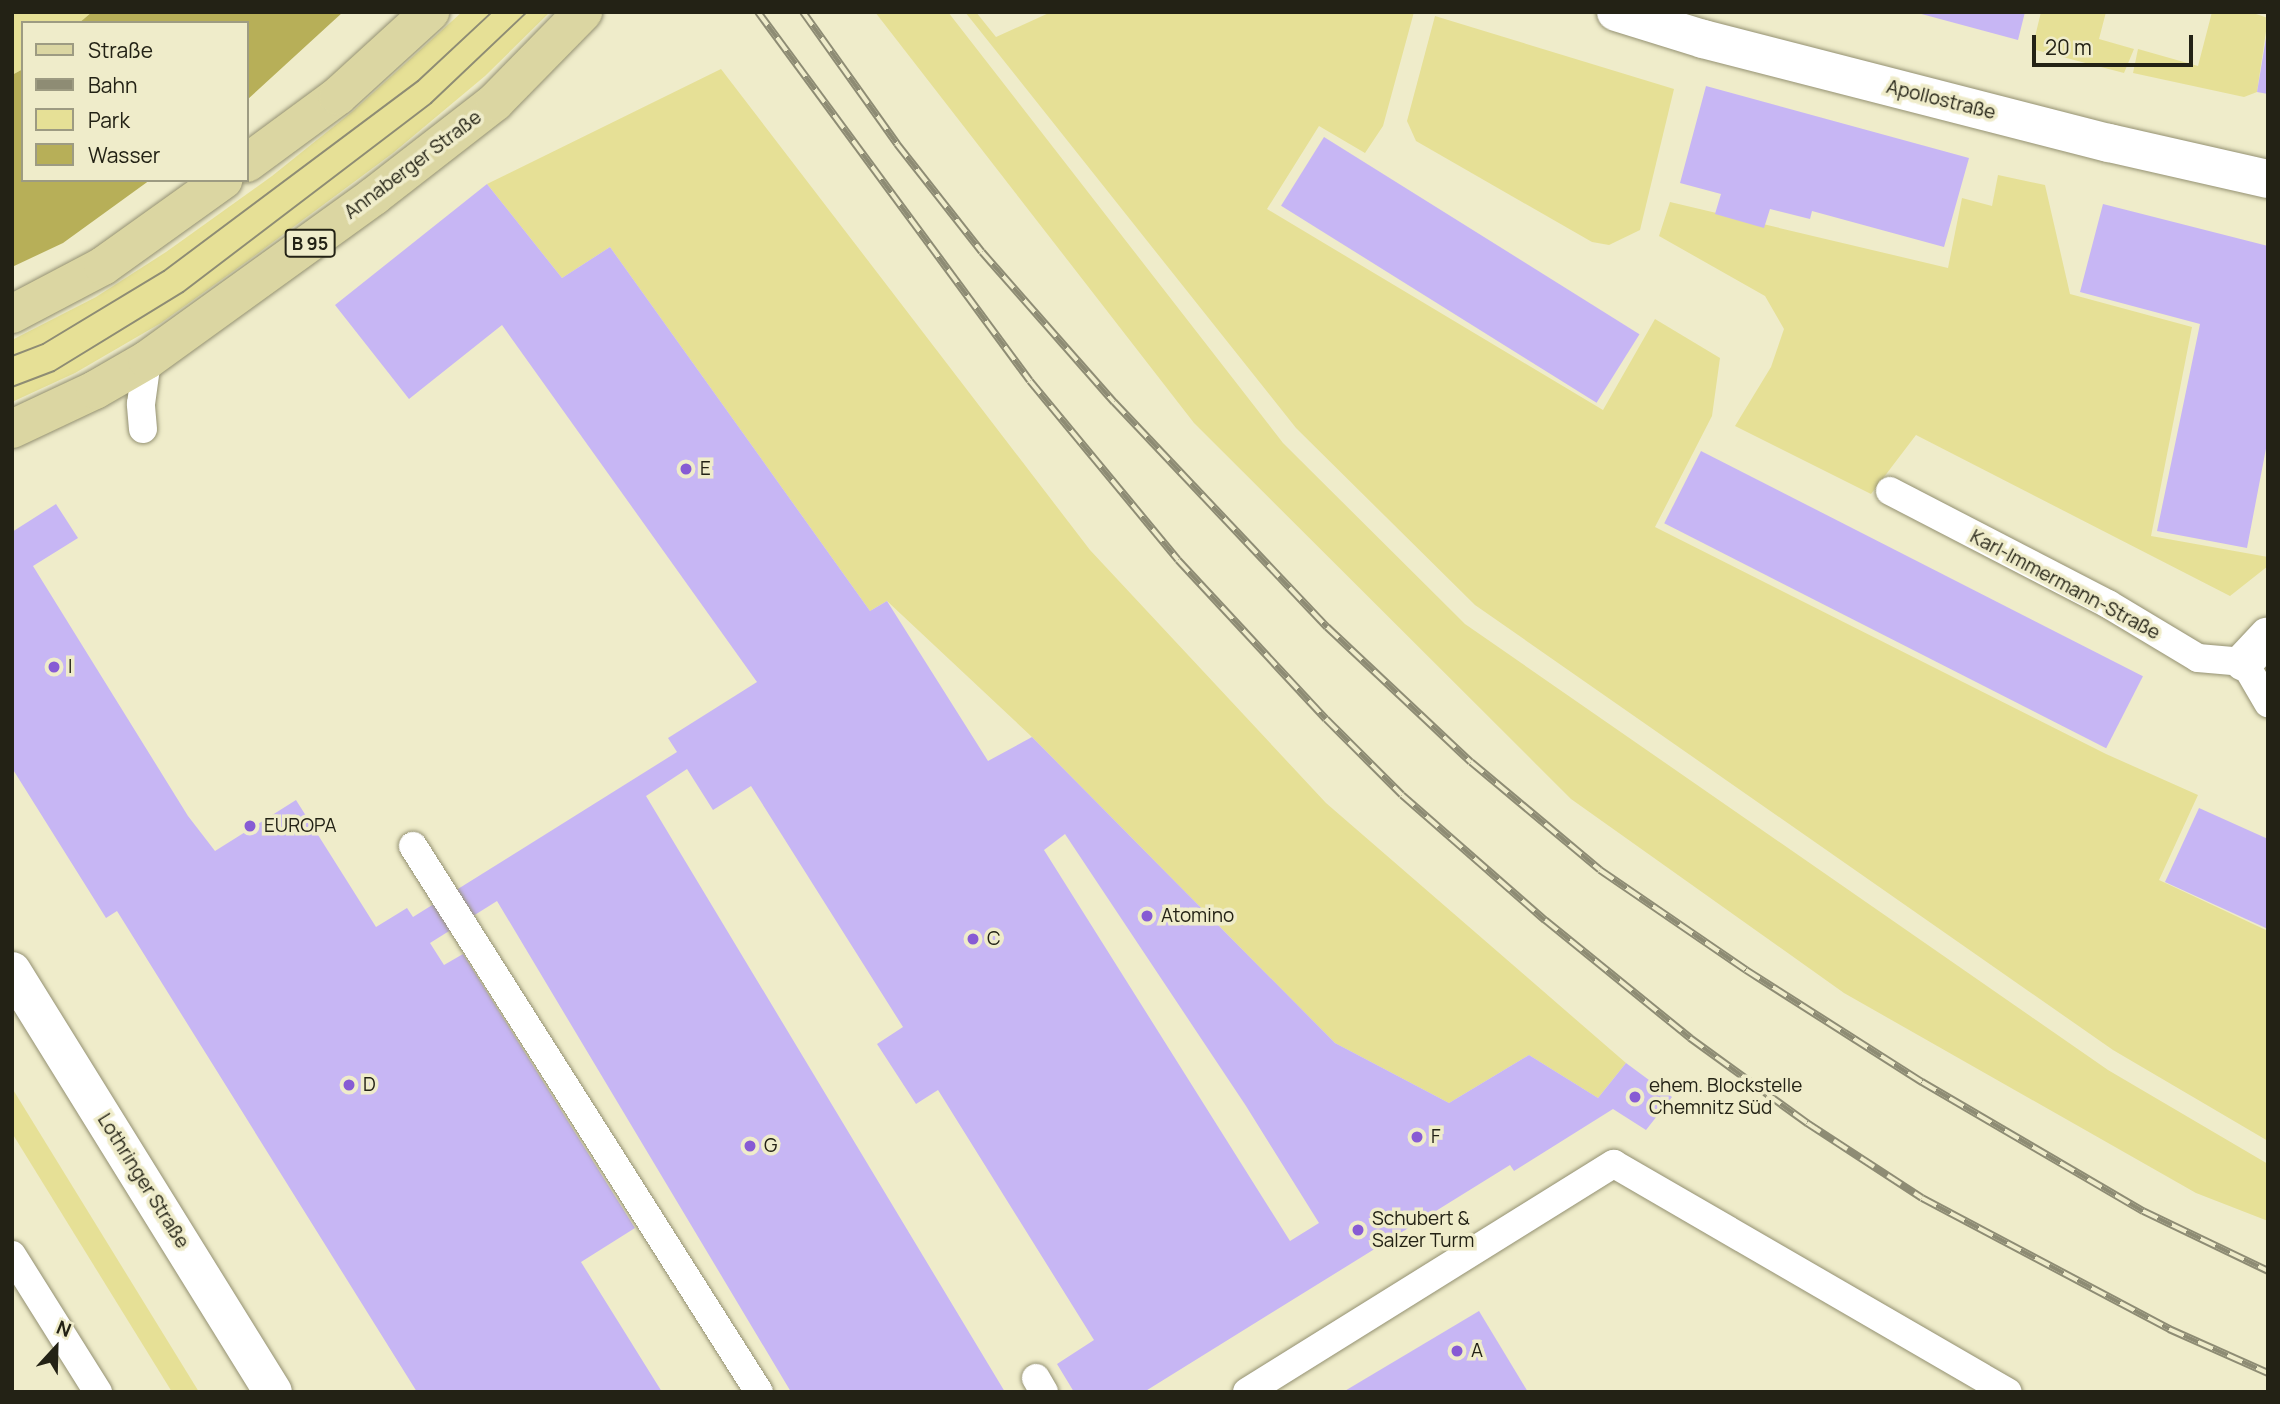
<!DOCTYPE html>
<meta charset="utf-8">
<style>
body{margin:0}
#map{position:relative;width:2280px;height:1404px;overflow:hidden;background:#efecca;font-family:Manrope,sans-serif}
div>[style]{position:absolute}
.green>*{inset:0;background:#e6e096}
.water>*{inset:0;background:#b7af58}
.building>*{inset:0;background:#c7b6f4;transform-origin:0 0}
.roads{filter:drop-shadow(0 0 2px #949172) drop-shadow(0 0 2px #949172)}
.service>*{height:28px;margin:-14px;padding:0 14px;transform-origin:14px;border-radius:14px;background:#fff}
.minor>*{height:38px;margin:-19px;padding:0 19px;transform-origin:19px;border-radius:19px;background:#fff}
.primary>*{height:38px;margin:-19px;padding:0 19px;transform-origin:19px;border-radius:19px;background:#dbd6a2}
.tram>*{height:2px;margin:-1px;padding:0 1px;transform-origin:1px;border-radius:1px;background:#8e8c74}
.rail>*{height:8px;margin-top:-4px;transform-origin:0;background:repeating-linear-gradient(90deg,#efecca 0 16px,#8e8c74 0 32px);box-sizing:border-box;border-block:2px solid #8e8c74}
.dots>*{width:19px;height:19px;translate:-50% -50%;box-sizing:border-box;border:4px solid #efecca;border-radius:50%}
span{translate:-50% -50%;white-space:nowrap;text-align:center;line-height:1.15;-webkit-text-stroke:7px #efecca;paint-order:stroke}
.shield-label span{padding:2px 5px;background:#efecca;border:2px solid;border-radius:5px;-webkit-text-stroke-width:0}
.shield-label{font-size:18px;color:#232215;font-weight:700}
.street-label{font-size:19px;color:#232215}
.poi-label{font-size:19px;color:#232215}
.left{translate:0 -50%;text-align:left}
.frame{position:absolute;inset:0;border:14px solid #232215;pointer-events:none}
.legend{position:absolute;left:21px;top:21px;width:228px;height:161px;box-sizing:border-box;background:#efecca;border:2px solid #9d9b82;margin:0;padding:9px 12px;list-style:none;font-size:21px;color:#232215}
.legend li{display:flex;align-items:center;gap:14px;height:35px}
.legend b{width:35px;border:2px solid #9d9b82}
.north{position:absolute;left:21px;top:1313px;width:70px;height:70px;-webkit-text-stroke:5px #efecca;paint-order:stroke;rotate:22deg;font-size:19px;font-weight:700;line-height:28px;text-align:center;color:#232215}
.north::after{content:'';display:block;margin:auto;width:24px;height:32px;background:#232215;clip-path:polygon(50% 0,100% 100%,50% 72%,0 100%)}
.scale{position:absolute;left:2032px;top:35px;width:161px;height:32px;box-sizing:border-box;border:4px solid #232215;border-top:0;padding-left:9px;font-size:21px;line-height:24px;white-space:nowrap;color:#232215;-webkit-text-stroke:5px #efecca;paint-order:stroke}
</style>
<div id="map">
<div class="green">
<div style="clip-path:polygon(12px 12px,92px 12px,79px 23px,23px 23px,23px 69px,12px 75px)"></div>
<div style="clip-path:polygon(462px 12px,550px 12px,485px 76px,393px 153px,249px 260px,161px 323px,75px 373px,12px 402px,12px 340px,96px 297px,166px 252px,272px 176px,353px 111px)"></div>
<div style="clip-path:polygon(875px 12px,948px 12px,1283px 443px,1465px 624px,2108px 1070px,2268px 1164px,2268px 1221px,2196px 1193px,1844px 993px,1571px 799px,1194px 423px)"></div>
<div style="clip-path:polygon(965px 12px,976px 12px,996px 37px,1051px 12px,1414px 12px,1383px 126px,1365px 153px,1319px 126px,1267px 209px,1603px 410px,1655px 319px,1720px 358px,1712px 416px,1655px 527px,2106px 754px,2198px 795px,2159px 880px,2268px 931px,2268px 1141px,2113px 1050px,1475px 605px,1296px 428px)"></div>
<div style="clip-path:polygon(2041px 12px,2106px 12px,2099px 39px,2134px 49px,2124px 73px,2032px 49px)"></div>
<div style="clip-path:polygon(2212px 12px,2250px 12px,2268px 18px,2257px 92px,2244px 97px,2133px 73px,2138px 49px,2198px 66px)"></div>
<div style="clip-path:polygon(1435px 16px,1674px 89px,1640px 230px,1609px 245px,1592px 242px,1416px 141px,1407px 121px)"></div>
<div style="clip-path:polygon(721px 69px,1090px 550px,1326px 803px,1626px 1063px,1598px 1098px,1529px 1055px,1449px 1103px,1335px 1043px,1032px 737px,887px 601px,870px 611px,610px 247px,562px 278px,487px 184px)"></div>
<div style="clip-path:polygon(1998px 175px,2045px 185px,2070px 294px,2192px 327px,2151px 536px,2268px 557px,2268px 566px,2230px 596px,1916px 435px,1871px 494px,1735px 426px,1771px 367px,1784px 329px,1765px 296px,1659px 236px,1670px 202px,1948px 268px,1962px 198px,1992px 206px)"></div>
<div style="clip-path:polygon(12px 1088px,199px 1392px,172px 1392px,12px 1133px)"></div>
</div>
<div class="water">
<div style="clip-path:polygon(92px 12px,343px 12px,247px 100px,247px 23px,79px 23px)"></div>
<div style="clip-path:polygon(23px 69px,23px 180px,150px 180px,63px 243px,12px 267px,12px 75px)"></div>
</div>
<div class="building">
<div style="clip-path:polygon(1914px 12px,2025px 12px,2018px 40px)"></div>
<div style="clip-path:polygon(2266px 38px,2268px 38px,2268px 94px,2257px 92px)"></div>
<div style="clip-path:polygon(1706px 86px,1969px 158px,1944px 247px,1812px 211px,1810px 219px,1770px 209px,1764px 228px,1715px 214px,1721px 194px,1680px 183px)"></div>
<div style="left:1324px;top:137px;width:372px;height:81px;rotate:32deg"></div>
<div style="clip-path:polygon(evenodd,487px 184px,562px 278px,610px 247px,870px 611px,887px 601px,988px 761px,1032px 737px,1335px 1043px,1449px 1103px,1529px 1055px,1598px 1098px,1626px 1063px,1672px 1097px,1646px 1130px,1613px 1109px,1514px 1171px,1510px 1165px,1144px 1392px,1074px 1392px,1057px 1364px,1094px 1340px,938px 1090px,916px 1104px,877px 1044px,903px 1027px,751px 786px,713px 810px,687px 769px,646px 796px,1005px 1392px,791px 1392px,497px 901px,430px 943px,444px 965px,463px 954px,635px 1228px,581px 1262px,662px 1392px,417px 1392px,117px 911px,106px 918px,12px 768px,12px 532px,56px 504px,78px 538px,33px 566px,188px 816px,215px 851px,296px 800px,376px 927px,407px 908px,413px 917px,677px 752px,668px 738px,757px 682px,502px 325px,409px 399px,335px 305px,487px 184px,1065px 834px,1246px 1106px,1319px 1223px,1290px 1241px,1044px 850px,1065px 834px)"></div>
<div style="clip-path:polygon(2103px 204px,2268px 246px,2268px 438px,2247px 548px,2157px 531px,2200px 324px,2080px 292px)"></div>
<div style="left:1701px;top:451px;width:496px;height:81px;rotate:27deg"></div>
<div style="clip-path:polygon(2199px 808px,2268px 839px,2268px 929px,2165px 882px)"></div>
<div style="clip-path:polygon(1479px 1311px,1528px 1392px,1343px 1392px)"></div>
</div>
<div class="roads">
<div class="service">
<div style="left:143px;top:429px;width:25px;rotate:-95deg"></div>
<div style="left:141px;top:404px;width:44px;rotate:-82.2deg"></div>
<div style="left:1890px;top:491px;width:246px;rotate:27.4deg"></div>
<div style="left:2108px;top:604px;width:105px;rotate:31deg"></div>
<div style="left:2198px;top:658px;width:46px;rotate:5deg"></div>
<div style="left:2244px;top:662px;width:48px;rotate:59.7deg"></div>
<div style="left:413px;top:846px;width:646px;rotate:57.64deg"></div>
<div style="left:12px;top:1255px;width:162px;rotate:57.9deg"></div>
<div style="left:1036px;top:1378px;width:16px;rotate:60deg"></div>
<div style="left:1247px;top:1392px;width:432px;rotate:-31.9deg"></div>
<div style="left:1614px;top:1164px;width:455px;rotate:30.1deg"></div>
</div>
<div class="minor">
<div style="left:1616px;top:12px;width:91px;rotate:17.2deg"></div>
<div style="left:1703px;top:39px;width:419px;rotate:14.4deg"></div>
<div style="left:2109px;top:143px;width:163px;rotate:12.8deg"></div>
<div style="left:2244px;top:662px;width:35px;rotate:-47deg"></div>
<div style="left:12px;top:971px;width:495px;rotate:58.2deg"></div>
</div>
<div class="primary">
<div style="left:247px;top:163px;width:113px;rotate:-36.4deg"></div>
<div style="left:338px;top:96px;width:125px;rotate:-42.4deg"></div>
<div style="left:12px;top:314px;width:103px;rotate:-27.8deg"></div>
<div style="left:103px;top:266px;width:148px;rotate:-35.6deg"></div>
<div style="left:12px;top:429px;width:92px;rotate:-25.2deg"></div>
<div style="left:95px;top:390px;width:60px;rotate:-30deg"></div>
<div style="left:147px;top:360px;width:280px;rotate:-35.8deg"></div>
<div style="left:374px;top:196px;width:153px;rotate:-37.8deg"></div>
<div style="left:495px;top:102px;width:126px;rotate:-45.6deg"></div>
</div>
</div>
<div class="tram">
<div style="left:12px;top:356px;width:33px;rotate:-21deg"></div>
<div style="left:43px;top:344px;width:141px;rotate:-31.1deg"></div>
<div style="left:164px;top:271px;width:317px;rotate:-36.8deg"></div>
<div style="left:418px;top:81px;width:101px;rotate:-43deg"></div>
<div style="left:12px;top:387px;width:45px;rotate:-20.9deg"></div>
<div style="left:54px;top:371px;width:151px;rotate:-31.5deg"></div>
<div style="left:183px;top:292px;width:312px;rotate:-37.3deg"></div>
<div style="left:431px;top:103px;width:132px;rotate:-43.5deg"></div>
</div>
<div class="rail">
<div style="left:758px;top:12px;width:458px;rotate:53.6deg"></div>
<div style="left:1030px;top:381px;width:232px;rotate:50.4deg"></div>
<div style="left:1178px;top:560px;width:217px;rotate:47.1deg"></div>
<div style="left:1326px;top:719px;width:107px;rotate:45deg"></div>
<div style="left:1402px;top:795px;width:190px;rotate:41.2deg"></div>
<div style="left:1545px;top:920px;width:187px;rotate:39.1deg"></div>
<div style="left:1690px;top:1038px;width:145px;rotate:36deg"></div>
<div style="left:1807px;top:1123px;width:137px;rotate:33.1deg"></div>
<div style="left:1922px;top:1198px;width:280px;rotate:27.9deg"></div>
<div style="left:2169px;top:1329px;width:108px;rotate:24deg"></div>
<div style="left:803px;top:12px;width:162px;rotate:54.5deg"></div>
<div style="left:897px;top:144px;width:137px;rotate:51.8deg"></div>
<div style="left:982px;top:252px;width:200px;rotate:48.7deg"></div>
<div style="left:1114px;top:402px;width:310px;rotate:46.6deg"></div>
<div style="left:1327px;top:627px;width:197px;rotate:43.2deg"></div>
<div style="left:1471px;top:762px;width:168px;rotate:39.9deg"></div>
<div style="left:1600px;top:870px;width:177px;rotate:34.4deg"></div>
<div style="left:1746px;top:970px;width:209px;rotate:32.5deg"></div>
<div style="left:1922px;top:1082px;width:256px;rotate:30.3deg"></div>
<div style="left:2143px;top:1211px;width:139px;rotate:25.6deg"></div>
</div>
<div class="dots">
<div style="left:686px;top:469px;background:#875bd4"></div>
<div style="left:54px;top:667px;background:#875bd4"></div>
<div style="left:250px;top:826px;background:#875bd4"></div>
<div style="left:1147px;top:916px;background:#875bd4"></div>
<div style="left:973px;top:939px;background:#875bd4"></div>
<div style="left:349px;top:1085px;background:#875bd4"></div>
<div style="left:1635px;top:1097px;background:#875bd4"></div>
<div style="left:1417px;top:1137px;background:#875bd4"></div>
<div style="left:750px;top:1146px;background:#875bd4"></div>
<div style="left:1358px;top:1230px;background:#875bd4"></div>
<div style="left:1457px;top:1351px;background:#875bd4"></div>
</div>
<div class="shield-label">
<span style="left:310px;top:243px">B 95</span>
</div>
<div class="street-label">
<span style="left:1941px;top:100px;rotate:14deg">Apollostraße</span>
<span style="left:413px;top:165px;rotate:-37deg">Annaberger Straße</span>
<span style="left:2065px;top:585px;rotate:28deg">Karl-Immermann-Straße</span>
<span style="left:143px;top:1181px;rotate:58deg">Lothringer Straße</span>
</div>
<div class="poi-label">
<span class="left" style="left:700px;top:469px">E</span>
<span class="left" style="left:68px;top:667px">I</span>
<span class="left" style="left:264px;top:826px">EUROPA</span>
<span class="left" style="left:1161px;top:916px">Atomino</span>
<span class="left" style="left:987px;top:939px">C</span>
<span class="left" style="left:363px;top:1085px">D</span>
<span class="left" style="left:1649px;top:1097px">ehem. Blockstelle<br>Chemnitz Süd</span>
<span class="left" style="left:1431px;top:1137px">F</span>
<span class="left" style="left:764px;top:1146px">G</span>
<span class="left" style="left:1372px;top:1230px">Schubert &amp;<br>Salzer Turm</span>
<span class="left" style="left:1471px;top:1351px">A</span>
</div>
<div class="frame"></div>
<ul class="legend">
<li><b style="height:9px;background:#dbd6a2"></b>Straße</li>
<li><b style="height:9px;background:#8e8c74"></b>Bahn</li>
<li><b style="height:19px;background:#e6e096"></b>Park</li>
<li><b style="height:19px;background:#b7af58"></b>Wasser</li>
</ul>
<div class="north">N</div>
<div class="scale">20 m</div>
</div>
